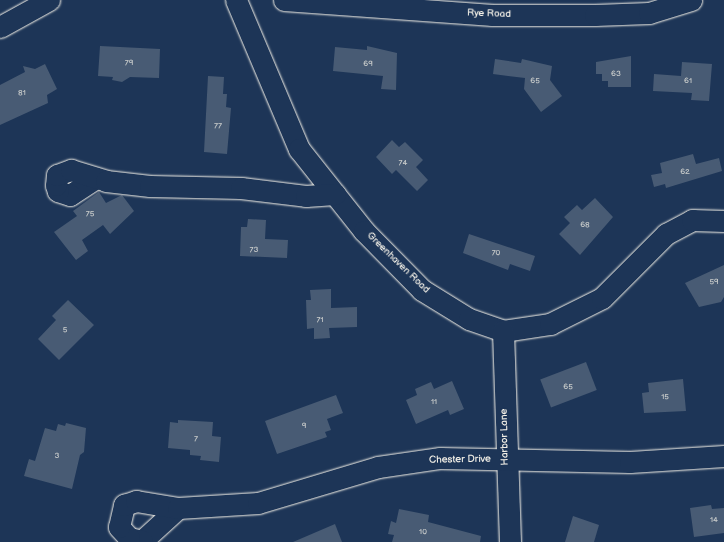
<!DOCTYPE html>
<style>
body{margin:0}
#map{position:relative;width:724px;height:542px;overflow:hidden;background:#1d3557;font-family:"Balsamiq Sans",sans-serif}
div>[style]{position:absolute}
.building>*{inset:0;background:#485b74;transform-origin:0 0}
.roads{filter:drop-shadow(0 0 1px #f4f1e8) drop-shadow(0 0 1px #f4f1e8)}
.minor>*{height:21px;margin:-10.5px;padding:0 10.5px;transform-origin:10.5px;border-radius:10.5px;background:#1d3557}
span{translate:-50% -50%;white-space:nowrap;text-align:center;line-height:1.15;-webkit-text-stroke:3px #1d3557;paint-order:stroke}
.number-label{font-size:8px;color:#c9cccb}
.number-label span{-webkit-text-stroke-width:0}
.street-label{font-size:10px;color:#f4f1e8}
</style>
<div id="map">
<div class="building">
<div style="clip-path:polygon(100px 46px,160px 49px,159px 78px,130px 77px,122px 82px,112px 80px,113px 77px,98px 76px)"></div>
<div style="clip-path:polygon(367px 46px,397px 53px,396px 90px,381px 89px,383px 76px,333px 71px,335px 47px,367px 50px)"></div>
<div style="clip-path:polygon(631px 56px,631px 87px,608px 87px,608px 81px,602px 81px,602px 74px,596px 74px,596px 62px)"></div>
<div style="clip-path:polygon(495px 59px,521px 63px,522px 59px,552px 66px,550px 80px,562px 96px,541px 112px,524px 89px,525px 78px,493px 74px)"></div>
<div style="clip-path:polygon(682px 62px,712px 64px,709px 101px,691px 100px,692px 93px,653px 91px,654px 74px,681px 76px)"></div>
<div style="clip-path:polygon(45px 64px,57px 89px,47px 95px,48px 103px,0 125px,0 85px,25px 72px,23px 66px,35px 69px)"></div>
<div style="clip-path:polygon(208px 76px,224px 77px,223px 94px,227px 94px,226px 107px,231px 108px,227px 154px,204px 152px)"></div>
<div style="clip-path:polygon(392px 140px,399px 147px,405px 142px,423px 160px,416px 167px,428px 180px,417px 191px,396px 170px,392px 174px,376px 157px)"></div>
<div style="clip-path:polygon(693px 154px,696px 164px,719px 158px,722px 171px,666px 188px,665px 184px,654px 187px,651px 175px,662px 173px,660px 163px)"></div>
<div style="clip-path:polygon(99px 192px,106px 203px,122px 195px,134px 211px,110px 234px,103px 225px,82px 240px,88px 251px,76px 260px,54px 232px,77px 216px,73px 211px)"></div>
<div style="clip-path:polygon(595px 198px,613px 217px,580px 255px,559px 234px,570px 223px,564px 217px,577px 205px,582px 210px)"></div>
<div style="clip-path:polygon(248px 219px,266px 220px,265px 239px,288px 240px,287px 258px,240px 256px,241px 227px,247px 227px)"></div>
<div style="clip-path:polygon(469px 234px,535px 256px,530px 271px,510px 264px,508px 270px,463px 253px)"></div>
<div style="clip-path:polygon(724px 265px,724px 297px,721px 302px,699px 307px,685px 283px)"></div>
<div style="clip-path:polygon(331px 289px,331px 308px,357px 307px,357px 327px,329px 328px,330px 338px,314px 339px,314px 328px,307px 329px,306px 300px,311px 300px,310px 290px)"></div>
<div style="clip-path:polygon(68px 300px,94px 325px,59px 360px,38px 339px,56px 320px,52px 316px)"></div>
<div style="left:586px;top:362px;width:30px;height:49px;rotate:69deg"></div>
<div style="clip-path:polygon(683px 379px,686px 411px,644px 413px,642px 393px,649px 392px,648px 383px)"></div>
<div style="clip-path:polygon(452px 381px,464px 409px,450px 415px,448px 410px,416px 424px,406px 400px,417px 395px,415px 389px,431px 382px,434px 389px)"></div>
<div style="clip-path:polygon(336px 395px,343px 413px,327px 419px,331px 430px,325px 432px,327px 437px,277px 454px,265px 421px)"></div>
<div style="clip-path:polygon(178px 420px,213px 422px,212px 436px,221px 437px,219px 462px,200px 460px,201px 456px,190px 455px,190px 450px,168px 448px,170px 422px,178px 423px)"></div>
<div style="clip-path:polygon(66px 423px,86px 428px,84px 452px,80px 455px,72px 489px,24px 476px,29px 459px,35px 461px,45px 428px,56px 431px,58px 424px,65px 426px)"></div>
<div style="clip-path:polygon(711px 505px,712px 509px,724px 508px,724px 533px,694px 537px,690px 508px)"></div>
<div style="clip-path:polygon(399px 509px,429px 515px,428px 522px,481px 536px,480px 542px,392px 542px,394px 535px,388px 534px,391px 521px,396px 523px)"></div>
<div style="clip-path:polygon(573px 516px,599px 525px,594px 542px,565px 542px)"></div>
<div style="clip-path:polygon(335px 524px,342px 542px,293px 542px)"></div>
</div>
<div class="roads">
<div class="minor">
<div style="left:236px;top:0;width:162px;rotate:67.1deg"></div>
<div style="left:299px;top:149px;width:105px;rotate:51.6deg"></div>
<div style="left:364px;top:231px;width:83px;rotate:45.5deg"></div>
<div style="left:422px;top:290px;width:55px;rotate:31.7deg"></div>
<div style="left:469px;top:319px;width:36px;rotate:19deg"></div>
<div style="left:503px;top:331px;width:48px;rotate:-8.5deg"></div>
<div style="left:550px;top:324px;width:58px;rotate:-26.6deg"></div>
<div style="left:602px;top:298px;width:91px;rotate:-45deg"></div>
<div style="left:666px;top:234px;width:30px;rotate:-28deg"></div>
<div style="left:692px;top:220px;width:32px;rotate:2deg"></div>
<div style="left:284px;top:0;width:209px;rotate:4.1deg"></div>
<div style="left:492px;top:15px;width:103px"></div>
<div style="left:595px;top:15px;width:54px;rotate:-2.1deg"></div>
<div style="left:649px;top:13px;width:44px;rotate:-17.2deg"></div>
<div style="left:0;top:27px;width:56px;rotate:-28.9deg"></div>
<div style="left:96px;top:178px;width:31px;rotate:147deg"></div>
<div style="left:70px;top:195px;width:13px;rotate:-162deg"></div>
<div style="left:58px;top:191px;width:6px;rotate:-108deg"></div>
<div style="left:56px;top:185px;width:10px;rotate:-84deg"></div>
<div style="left:57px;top:175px;width:15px;rotate:-20deg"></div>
<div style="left:71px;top:170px;width:37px;rotate:17deg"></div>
<div style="left:106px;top:181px;width:44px;rotate:6.5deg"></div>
<div style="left:150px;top:186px;width:91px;rotate:1.3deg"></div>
<div style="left:241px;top:188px;width:65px;rotate:7deg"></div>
<div style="left:306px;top:196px;width:29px;rotate:-4deg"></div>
<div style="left:503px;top:331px;width:211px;rotate:88.1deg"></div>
<div style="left:178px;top:508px;width:49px;rotate:137.5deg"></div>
<div style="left:142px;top:541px;width:13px;rotate:-167deg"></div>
<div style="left:129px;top:538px;width:15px;rotate:-132deg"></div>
<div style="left:119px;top:527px;width:23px;rotate:-77deg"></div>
<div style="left:124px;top:505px;width:13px;rotate:-18deg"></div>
<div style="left:136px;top:501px;width:43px;rotate:9.5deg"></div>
<div style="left:178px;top:508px;width:80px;rotate:-3.6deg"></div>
<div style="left:258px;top:503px;width:125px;rotate:-16.7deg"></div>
<div style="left:378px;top:467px;width:63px;rotate:-8.3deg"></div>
<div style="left:440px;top:458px;width:190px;rotate:1.2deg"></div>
<div style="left:630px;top:462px;width:94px;rotate:-3.7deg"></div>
</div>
</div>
<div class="number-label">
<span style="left:129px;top:63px">79</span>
<span style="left:368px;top:64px">69</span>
<span style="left:616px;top:74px">63</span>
<span style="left:535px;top:81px">65</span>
<span style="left:688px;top:81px">61</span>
<span style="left:22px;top:93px">81</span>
<span style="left:218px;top:126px">77</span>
<span style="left:403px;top:163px">74</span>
<span style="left:685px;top:172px">62</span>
<span style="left:90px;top:214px">75</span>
<span style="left:585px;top:225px">68</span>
<span style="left:254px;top:250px">73</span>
<span style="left:496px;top:253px">70</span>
<span style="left:714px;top:282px">59</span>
<span style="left:320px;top:320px">71</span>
<span style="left:65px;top:330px">5</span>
<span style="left:568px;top:387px">65</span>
<span style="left:665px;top:397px">15</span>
<span style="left:434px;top:402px">11</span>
<span style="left:304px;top:426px">9</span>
<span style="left:196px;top:439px">7</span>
<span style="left:57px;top:456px">3</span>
<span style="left:714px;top:520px">14</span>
<span style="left:423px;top:532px">10</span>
</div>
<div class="street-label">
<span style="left:489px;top:14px;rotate:2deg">Rye Road</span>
<span style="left:398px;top:263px;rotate:44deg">Greenhaven Road</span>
<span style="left:505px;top:437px;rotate:-91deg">Harbor Lane</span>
<span style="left:460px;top:460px;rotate:-1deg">Chester Drive</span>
</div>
</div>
